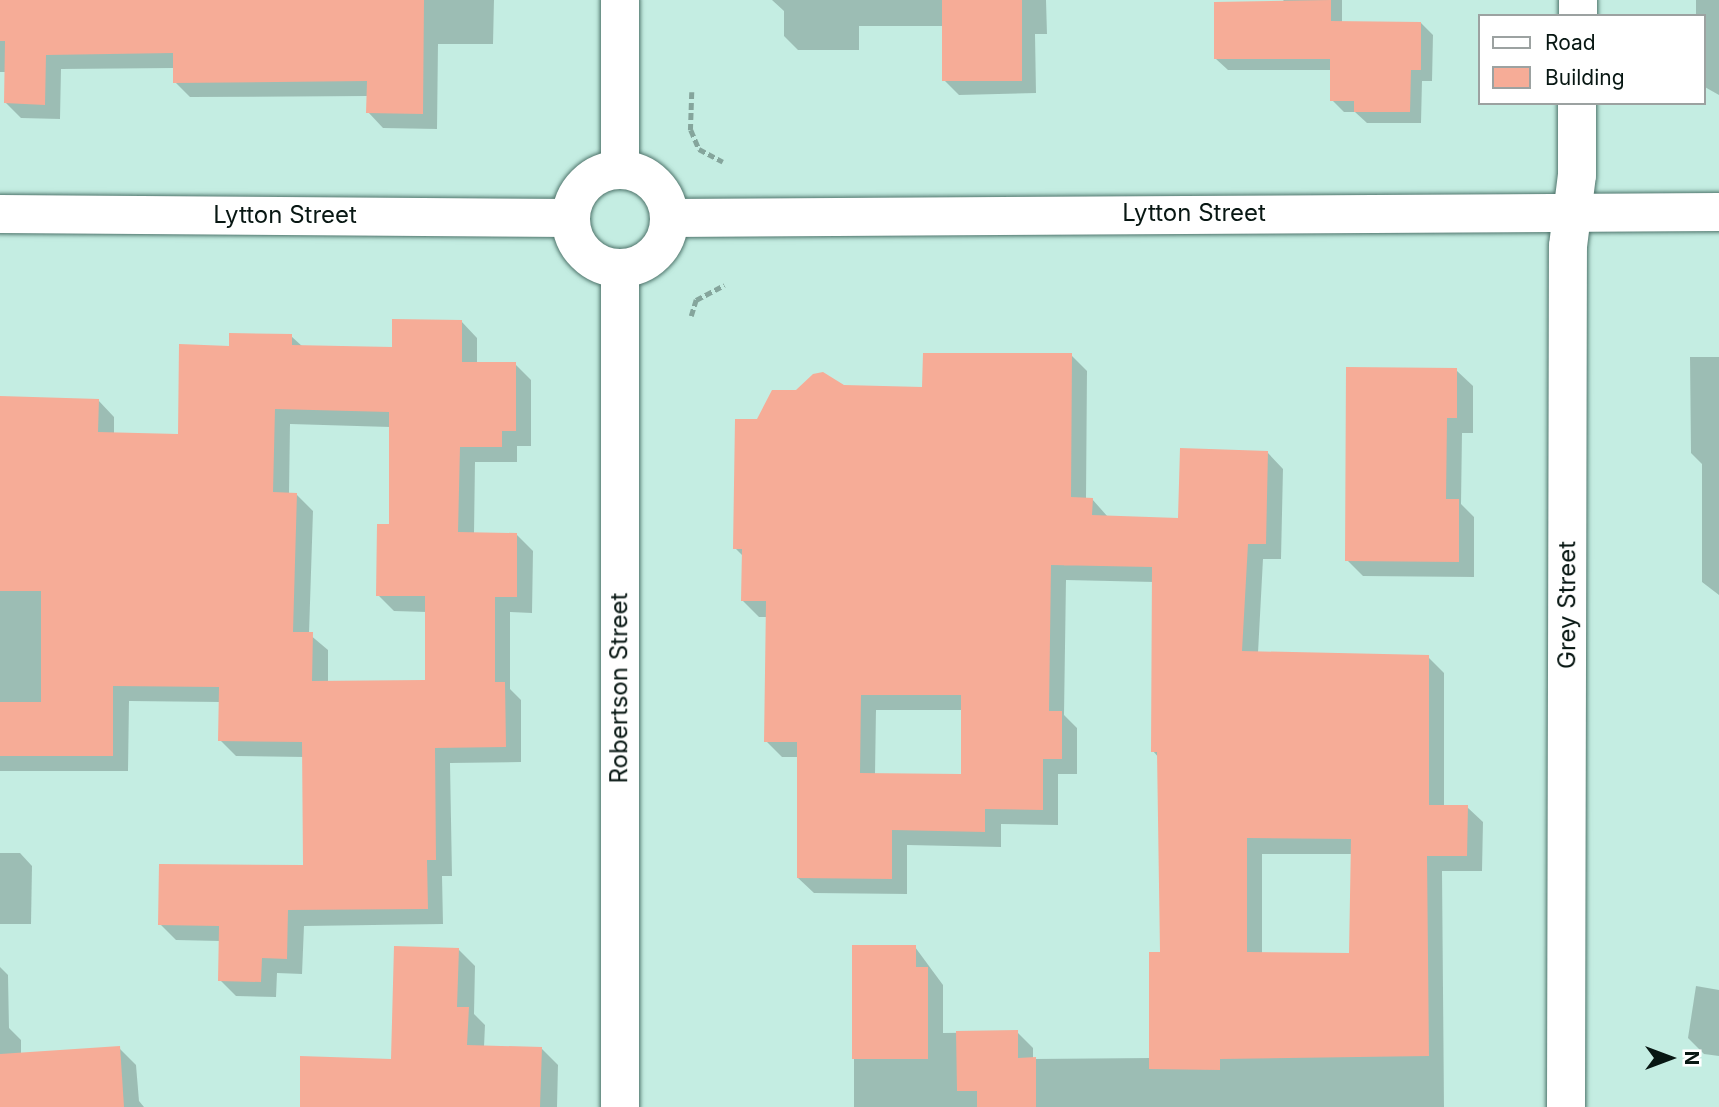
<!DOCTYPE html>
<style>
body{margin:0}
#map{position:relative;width:1719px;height:1107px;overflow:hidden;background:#c4ede2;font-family:Inter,sans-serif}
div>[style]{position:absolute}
.shadow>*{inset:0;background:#0003}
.building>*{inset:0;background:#f6ac97;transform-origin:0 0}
.path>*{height:4.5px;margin-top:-2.25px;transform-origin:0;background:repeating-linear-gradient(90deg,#85a59c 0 7px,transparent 0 10.5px)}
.roads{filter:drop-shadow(0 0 2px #4e746b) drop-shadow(0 0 2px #4e746b)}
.minor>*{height:38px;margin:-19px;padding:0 19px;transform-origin:19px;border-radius:19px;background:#fff}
.minor>.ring{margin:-19px;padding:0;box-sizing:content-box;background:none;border:38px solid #fff;border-radius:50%}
span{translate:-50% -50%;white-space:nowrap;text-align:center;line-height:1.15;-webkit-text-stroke:6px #fff;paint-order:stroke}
.street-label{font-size:24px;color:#081713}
.legend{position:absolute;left:1478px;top:14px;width:228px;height:91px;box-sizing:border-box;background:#fff;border:2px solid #9ca2a1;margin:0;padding:9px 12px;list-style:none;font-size:21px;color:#081713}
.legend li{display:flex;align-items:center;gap:14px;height:35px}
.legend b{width:35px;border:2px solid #9ca2a1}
.north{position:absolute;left:1635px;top:1023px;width:70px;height:70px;-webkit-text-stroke:5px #fff;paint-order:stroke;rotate:90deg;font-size:19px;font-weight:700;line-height:28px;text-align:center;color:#081713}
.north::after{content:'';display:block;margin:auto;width:24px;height:32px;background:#081713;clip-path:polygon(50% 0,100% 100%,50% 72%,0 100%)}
</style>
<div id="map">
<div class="shadow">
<div style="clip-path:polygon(0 0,494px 0,493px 44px,438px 44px,437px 129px,383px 128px,368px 112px,368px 96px,190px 97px,175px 82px,174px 68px,61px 69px,60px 119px,21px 118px,6px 103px,6px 72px,0 72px)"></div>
<div style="clip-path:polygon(772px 0,1046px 0,1047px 34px,1035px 34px,1036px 93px,959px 95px,945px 81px,944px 26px,859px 26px,859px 50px,798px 50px,784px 36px,784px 11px)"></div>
<div style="clip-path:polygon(1284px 0,1342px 0,1342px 23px,1421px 23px,1433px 35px,1432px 81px,1422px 81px,1421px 123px,1367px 123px,1355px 112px,1344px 112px,1332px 100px,1332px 70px,1228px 70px,1216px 59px)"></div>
<div style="clip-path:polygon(1696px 0,1719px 0,1719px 95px,1703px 86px,1703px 16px,1696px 16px)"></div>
<div style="clip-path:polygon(evenodd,461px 321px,477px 338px,477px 364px,515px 364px,531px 380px,531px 446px,517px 446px,517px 462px,475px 462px,474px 534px,517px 535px,533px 551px,532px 613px,510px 612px,510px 689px,521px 700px,521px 762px,450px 763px,452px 876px,442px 876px,443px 924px,304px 926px,302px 974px,277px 973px,276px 997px,236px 996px,220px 980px,220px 941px,176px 940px,160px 924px,305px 866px,304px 757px,236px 756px,220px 740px,220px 702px,129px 701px,128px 771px,0 771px,0 398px,98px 400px,114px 417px,114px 434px,179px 435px,231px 348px,291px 336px,303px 347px,393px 349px,461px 321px,290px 424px,390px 427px,390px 526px,378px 595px,394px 611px,427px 612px,427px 681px,328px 683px,328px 650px,309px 634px,313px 511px,297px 495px,289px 494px,290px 424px)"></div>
<div style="clip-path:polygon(evenodd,1071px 355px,1087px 371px,1086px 499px,1092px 499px,1108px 517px,1179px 519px,1268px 453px,1283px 469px,1281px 559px,1263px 559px,1258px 653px,1428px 657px,1444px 673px,1444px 806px,1467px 807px,1483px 822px,1482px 871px,1442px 871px,1444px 1107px,854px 1107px,854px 947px,915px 947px,943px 985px,943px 1033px,1017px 1032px,1033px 1048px,1033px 1059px,1151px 1058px,1162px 954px,1159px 758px,1153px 751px,1154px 582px,1066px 580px,1064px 715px,1077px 728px,1077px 774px,1058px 774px,1058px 825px,1001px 824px,1001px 847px,907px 845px,907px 894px,814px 893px,798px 878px,798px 757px,782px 757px,766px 741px,767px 617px,759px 617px,743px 601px,743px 556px,735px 548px,758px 421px,843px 387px,924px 389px,1071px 355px,876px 710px,963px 710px,963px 776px,875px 775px,876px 710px,1071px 355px,1262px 854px,1353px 854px,1351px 955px,1262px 954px,1262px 854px)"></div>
<div style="clip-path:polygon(1690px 357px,1719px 357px,1719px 595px,1702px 582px,1702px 464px,1691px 453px)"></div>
<div style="clip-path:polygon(1456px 370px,1473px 386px,1473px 433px,1462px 433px,1461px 504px,1474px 517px,1474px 577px,1363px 576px,1347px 560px)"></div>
<div style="clip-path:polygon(0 853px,20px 853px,32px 866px,31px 924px,0 924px)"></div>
<div style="clip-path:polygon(458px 949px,475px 966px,474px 1014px,485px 1025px,484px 1047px,541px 1048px,558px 1065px,557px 1107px,302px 1107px,393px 1061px)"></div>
<div style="clip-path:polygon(0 967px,8px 975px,9px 1028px,21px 1040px,21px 1054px,119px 1048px,136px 1065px,139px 1101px,144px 1107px,0 1107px)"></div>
<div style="clip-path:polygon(1696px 986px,1719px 990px,1719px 1056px,1704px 1054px,1688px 1038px)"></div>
</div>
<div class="building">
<div style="clip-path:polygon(0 0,424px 0,423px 114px,366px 113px,367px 81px,173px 83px,173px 53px,46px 55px,45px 105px,4px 103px,5px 41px,0 41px)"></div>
<div style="left:942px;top:0;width:80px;height:81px"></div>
<div style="clip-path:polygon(1331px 0,1331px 21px,1421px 22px,1421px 70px,1411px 70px,1410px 112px,1354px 112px,1354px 101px,1330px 101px,1330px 59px,1214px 59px,1214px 2px)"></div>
<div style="clip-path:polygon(evenodd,392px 319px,462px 320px,462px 362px,516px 362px,516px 431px,502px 431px,502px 447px,460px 447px,458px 532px,517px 533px,517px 597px,495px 597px,495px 682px,505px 682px,506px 747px,435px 748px,436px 860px,427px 860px,428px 909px,288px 910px,287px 959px,262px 958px,261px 982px,218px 981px,219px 926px,158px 925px,159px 864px,303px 865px,302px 742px,218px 741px,219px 687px,113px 686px,113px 756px,0 756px,0 702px,41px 702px,41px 591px,0 591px,0 396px,99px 399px,98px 432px,178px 434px,179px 344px,229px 346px,229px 333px,292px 334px,292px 345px,392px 347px,392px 319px,275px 409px,389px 412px,389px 524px,377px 524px,376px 596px,425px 596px,425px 680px,312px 681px,313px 632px,293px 632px,297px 493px,273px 492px,275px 409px)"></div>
<div style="clip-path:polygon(evenodd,923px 353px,1072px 353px,1071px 497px,1093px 498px,1092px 515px,1178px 518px,1180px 448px,1268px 451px,1266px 544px,1248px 544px,1242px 651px,1429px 655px,1429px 805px,1468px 805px,1467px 856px,1427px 856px,1429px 1056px,1220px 1059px,1220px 1070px,1149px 1069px,1149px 952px,1160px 952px,1157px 752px,1151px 752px,1152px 567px,1051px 565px,1049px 711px,1062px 711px,1062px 759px,1043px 759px,1043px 810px,985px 809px,985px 832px,892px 830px,892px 879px,797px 878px,797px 742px,764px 742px,766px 601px,741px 601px,742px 549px,733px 549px,735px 419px,757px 419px,772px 390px,796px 390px,813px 374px,823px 372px,844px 385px,922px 387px,923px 353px,861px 695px,961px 695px,961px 774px,860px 773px,861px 695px,923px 353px,1247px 838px,1351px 839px,1349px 953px,1247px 952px,1247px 838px)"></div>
<div style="clip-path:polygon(1346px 367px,1457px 368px,1457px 418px,1447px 418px,1446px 499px,1459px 499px,1459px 562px,1345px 561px)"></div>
<div style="clip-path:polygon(852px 945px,916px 945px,916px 967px,928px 967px,928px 1059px,852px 1059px)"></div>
<div style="clip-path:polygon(394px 946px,459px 948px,457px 1007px,469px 1007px,467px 1045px,542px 1047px,540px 1107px,300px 1107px,300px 1056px,391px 1059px)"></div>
<div style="clip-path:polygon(1018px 1030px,1018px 1058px,1036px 1057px,1036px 1107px,977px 1107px,977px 1091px,957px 1091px,956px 1031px)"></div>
<div style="clip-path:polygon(120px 1046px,124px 1107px,0 1107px,0 1054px)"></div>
</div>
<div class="path">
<div style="left:692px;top:92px;width:38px;rotate:92deg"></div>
<div style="left:691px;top:130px;width:21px;rotate:67deg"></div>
<div style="left:699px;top:149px;width:27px;rotate:28deg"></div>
<div style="left:691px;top:316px;width:17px;rotate:-73deg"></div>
<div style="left:696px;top:300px;width:32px;rotate:-28deg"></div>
</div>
<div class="roads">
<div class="minor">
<div style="left:1578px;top:16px;width:16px;rotate:-90deg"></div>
<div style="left:620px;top:169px;width:169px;rotate:-90deg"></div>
<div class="ring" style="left:571px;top:170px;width:60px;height:60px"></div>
<div style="left:0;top:214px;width:570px;rotate:0.4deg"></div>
<div style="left:669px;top:218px;width:1050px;rotate:-0.33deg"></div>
<div style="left:620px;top:1107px;width:839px;rotate:-90deg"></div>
<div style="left:1566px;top:1107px;width:861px;rotate:-89.87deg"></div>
<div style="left:1568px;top:246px;width:72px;rotate:-82.8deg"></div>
<div style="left:1577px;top:175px;width:72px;rotate:-90deg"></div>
</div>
</div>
<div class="street-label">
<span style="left:1194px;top:213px">Lytton Street</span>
<span style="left:285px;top:215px">Lytton Street</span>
<span style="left:1567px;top:605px;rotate:-90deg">Grey Street</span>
<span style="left:619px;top:688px;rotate:-90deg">Robertson Street</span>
</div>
<ul class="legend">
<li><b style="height:9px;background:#fff"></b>Road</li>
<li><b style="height:19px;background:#f6ac97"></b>Building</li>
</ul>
<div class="north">N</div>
</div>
